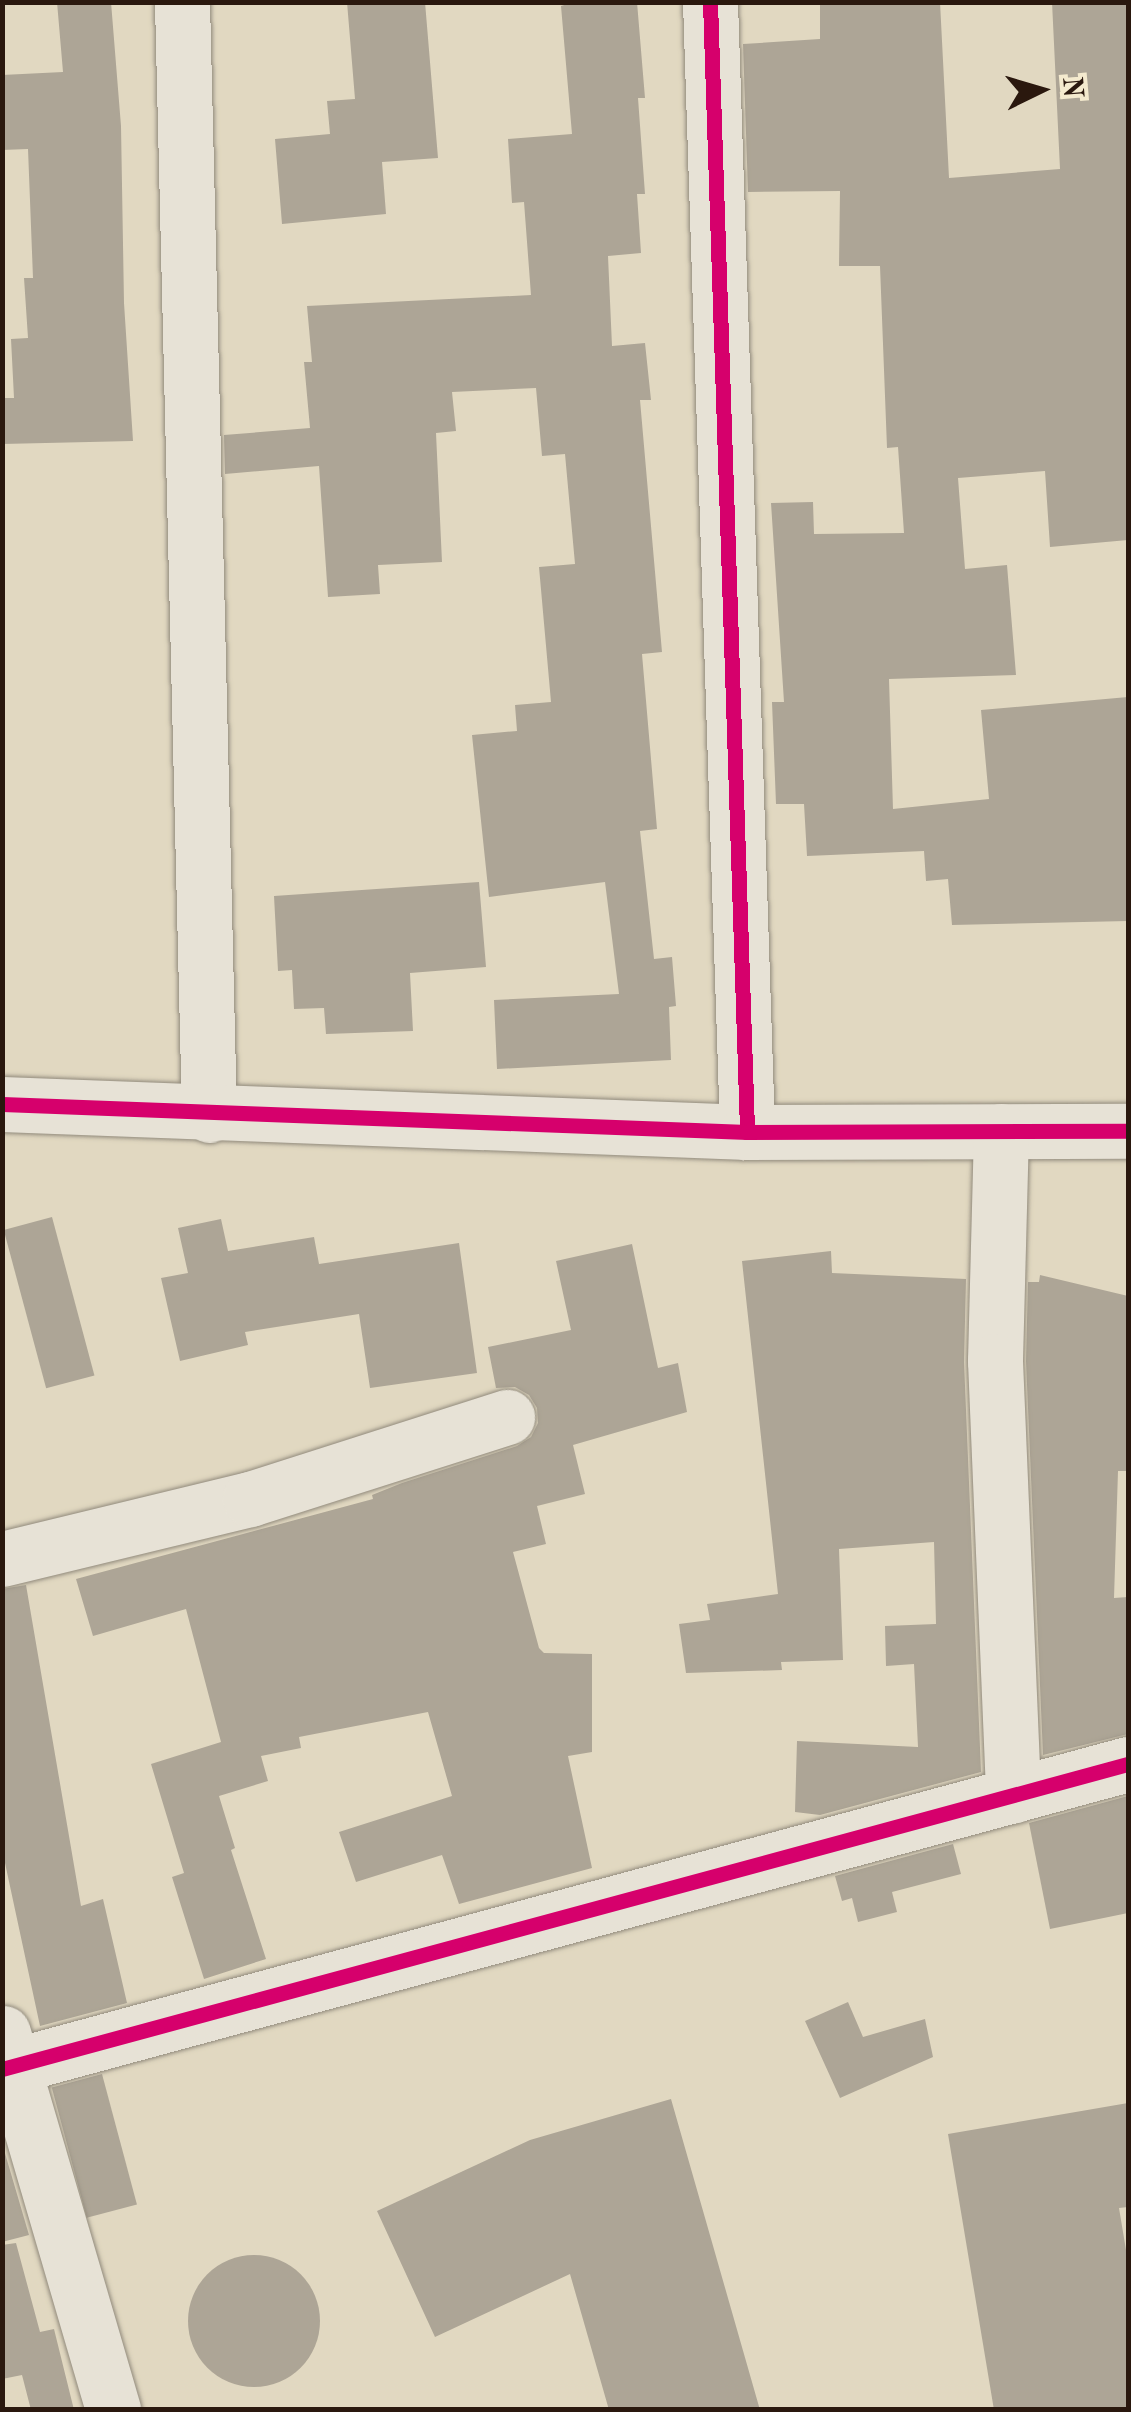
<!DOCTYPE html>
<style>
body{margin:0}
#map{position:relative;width:1131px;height:2412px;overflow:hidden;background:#e1d8c1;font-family:"Old Standard TT",serif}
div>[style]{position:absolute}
.building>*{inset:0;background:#ada596;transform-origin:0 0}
.round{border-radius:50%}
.roads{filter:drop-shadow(0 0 2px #918a7c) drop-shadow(0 0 2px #918a7c)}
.minor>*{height:55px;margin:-27.5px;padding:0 27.5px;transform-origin:27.5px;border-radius:27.5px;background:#e7e2d6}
.cycleway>*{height:15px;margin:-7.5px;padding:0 7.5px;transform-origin:7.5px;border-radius:7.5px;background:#d6006c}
span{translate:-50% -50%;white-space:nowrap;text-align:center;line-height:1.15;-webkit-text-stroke:10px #f4eace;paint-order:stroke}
.frame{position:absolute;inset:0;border:5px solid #2a180e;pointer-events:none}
.north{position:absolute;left:991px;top:40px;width:100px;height:100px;-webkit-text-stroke:8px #f4eace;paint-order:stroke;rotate:85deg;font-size:28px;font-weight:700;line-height:40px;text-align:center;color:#2a180e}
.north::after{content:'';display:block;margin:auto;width:35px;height:45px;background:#2a180e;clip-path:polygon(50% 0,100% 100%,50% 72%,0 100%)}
</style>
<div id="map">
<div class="building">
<div style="clip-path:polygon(57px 2px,111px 2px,121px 126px,124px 303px,133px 441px,2px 444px,2px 398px,14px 398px,11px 339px,28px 338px,24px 278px,33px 278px,28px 149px,2px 150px,2px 75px,63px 72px)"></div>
<div style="clip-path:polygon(347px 2px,425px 2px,438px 158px,382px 162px,386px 214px,282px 224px,275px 139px,330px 134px,327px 101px,355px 99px)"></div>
<div style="clip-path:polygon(574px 2px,637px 2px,645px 98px,638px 98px,645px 194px,637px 194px,641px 253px,608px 256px,612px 346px,645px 343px,651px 400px,640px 400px,662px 652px,642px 654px,657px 829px,640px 831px,654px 959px,672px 957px,676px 1006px,669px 1007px,671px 1060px,497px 1069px,494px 1000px,619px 994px,605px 882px,489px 897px,472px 735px,517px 731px,515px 705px,551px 702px,539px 567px,575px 564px,565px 454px,542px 456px,536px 388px,452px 392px,456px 431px,436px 433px,442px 562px,378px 565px,380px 594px,328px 597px,319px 466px,225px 474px,224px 435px,310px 428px,304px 362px,312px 362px,307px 306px,531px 295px,524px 202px,512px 203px,508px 139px,572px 134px,561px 6px)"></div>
<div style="clip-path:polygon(820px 2px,940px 2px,949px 178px,1060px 169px,1052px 2px,1128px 2px,1128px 540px,1050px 547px,1045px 471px,958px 478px,965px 569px,1007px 565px,1016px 675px,889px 679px,893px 809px,989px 799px,981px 710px,1128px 697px,1128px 921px,952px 925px,948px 879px,926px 881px,924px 851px,807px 856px,804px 804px,776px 804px,772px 702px,784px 702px,771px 503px,813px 502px,814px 534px,904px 533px,898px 447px,887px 448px,880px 266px,839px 266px,840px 191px,748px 192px,743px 44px,820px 39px)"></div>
<div style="clip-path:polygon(479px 882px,486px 967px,410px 973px,413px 1031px,326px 1034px,324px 1008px,294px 1009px,292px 970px,278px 971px,274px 896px)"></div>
<div style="left:52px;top:1217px;width:164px;height:50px;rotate:75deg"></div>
<div style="clip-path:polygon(221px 1219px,228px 1251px,314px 1237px,319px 1264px,459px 1243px,477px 1373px,370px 1388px,359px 1314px,245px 1332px,248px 1345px,180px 1361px,161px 1278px,188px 1273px,178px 1228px)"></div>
<div style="clip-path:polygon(632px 1244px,658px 1368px,678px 1363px,687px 1412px,573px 1445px,585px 1494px,537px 1506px,546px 1544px,513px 1552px,539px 1648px,544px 1653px,592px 1654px,592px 1752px,568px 1756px,592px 1868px,459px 1904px,442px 1855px,356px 1882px,339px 1832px,452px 1796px,428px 1712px,299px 1737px,301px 1748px,261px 1756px,268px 1781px,219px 1796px,235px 1848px,231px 1850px,266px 1959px,204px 1979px,172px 1877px,184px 1873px,151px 1764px,221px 1742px,186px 1609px,93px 1636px,76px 1579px,373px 1499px,372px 1495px,402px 1483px,517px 1446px,531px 1437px,538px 1423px,537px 1408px,529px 1395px,515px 1387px,496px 1388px,488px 1347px,571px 1330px,556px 1261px)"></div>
<div style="clip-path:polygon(831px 1251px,832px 1273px,966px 1279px,964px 1362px,981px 1772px,820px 1815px,795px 1812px,797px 1741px,918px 1747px,914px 1664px,886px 1666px,885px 1626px,936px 1624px,934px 1542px,839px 1549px,843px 1660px,781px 1662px,782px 1670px,686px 1673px,679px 1624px,710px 1620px,707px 1604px,778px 1594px,742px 1261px)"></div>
<div style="clip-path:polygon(1040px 1275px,1128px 1296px,1128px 1471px,1118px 1471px,1114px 1598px,1128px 1597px,1128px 1734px,1043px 1755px,1026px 1361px,1028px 1282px,1039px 1282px)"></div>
<div style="clip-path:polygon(26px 1585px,81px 1906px,103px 1899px,127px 2003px,40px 2026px,2px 1849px,2px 1589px)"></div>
<div style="clip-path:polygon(1128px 1796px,1128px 1913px,1050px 1929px,1029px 1823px)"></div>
<div style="clip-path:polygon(953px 1844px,961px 1874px,892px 1892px,897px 1912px,858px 1922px,852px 1898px,842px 1901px,835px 1876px)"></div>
<div style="clip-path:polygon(848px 2002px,863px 2037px,925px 2019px,933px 2057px,840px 2098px,805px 2021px)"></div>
<div style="left:102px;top:2074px;width:135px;height:52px;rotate:75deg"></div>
<div style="clip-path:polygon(671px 2099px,760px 2410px,609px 2410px,570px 2274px,435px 2337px,377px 2211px,530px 2140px)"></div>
<div style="clip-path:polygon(1128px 2103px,1128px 2207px,1119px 2208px,1128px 2262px,1128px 2410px,994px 2410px,948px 2134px)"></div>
<div style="clip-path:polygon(2px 2143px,29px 2235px,2px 2242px)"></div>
<div style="clip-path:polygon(16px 2243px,40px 2332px,54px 2329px,74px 2410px,31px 2410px,22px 2375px,2px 2379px,2px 2245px)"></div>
<div class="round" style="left:188px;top:2255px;width:132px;height:132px"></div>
</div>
<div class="roads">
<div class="minor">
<div style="left:182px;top:2px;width:1113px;rotate:88.61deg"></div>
<div style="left:710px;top:2px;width:1131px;rotate:88.12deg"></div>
<div style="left:2px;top:1104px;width:746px;rotate:2.15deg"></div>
<div style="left:747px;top:1132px;width:381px;rotate:-0.2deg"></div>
<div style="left:1001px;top:1131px;width:230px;rotate:91.5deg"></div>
<div style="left:995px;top:1361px;width:435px;rotate:87.6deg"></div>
<div style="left:2px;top:1559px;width:255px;rotate:-13.6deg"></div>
<div style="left:250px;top:1499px;width:270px;rotate:-17.7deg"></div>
<div style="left:3px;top:2033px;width:393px;rotate:73.7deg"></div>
<div style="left:2px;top:2069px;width:1167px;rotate:-15.16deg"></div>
</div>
</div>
<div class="cycleway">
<div style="left:710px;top:2px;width:1131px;rotate:88.12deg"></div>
<div style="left:2px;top:1104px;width:746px;rotate:2.15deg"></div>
<div style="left:747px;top:1132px;width:381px;rotate:-0.2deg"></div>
<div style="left:2px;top:2069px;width:1167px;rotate:-15.16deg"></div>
</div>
<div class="frame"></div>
<div class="north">N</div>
</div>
